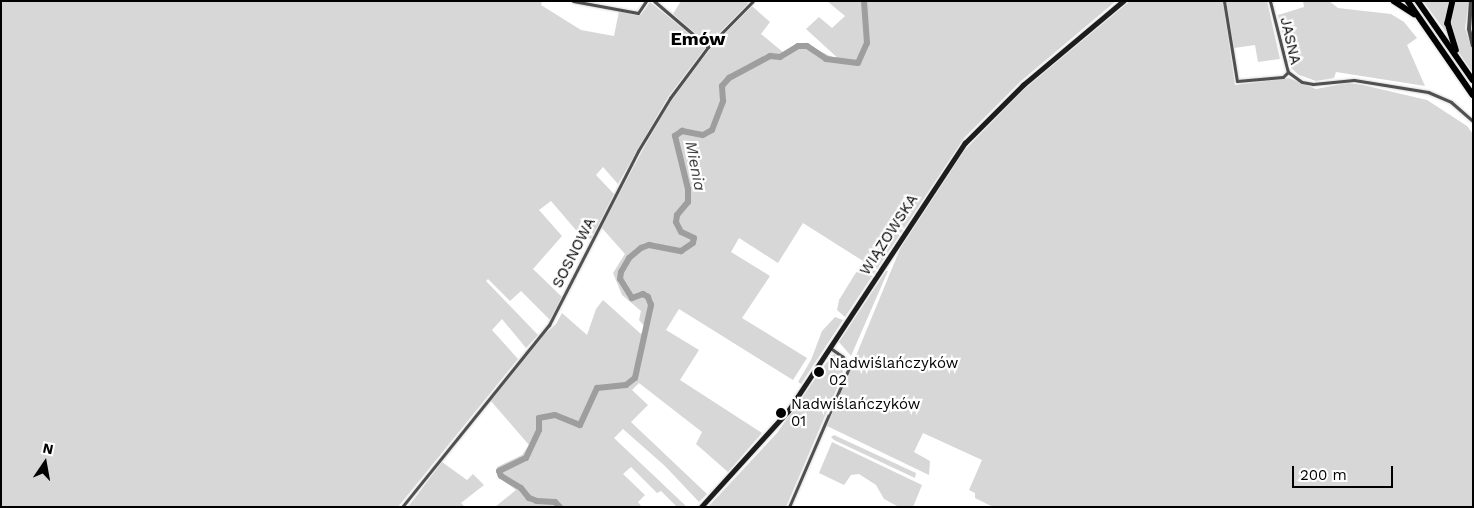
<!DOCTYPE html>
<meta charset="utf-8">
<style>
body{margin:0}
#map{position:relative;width:1474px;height:508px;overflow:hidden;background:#fff;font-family:"Work Sans",sans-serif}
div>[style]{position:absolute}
.green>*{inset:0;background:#d7d7d7}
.river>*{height:6px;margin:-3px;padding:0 3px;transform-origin:3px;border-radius:3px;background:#9e9e9e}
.roads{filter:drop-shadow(0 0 1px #dbdbdb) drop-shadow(0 0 1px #dbdbdb)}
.minor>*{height:3px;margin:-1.5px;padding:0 1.5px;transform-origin:1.5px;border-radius:1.5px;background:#505050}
.tertiary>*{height:4px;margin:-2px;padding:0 2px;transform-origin:2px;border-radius:2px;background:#505050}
.secondary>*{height:4.5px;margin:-2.25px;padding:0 2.25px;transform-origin:2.25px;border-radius:2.25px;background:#1d1d1d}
.motorway>*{height:5.5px;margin:-2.75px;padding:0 2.75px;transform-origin:2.75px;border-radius:2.75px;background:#000}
.dots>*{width:14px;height:14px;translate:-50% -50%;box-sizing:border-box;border:2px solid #fff;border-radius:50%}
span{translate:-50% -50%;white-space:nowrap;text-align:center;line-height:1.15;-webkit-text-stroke:4.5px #fff;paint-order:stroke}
.street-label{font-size:15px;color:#000}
.poi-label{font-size:15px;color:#000}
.left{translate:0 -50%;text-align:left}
.water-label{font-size:16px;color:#3f3f3f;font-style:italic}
.quarter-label{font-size:18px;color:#000;font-weight:700}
.frame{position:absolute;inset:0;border:2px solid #000;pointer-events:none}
.north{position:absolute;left:20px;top:438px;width:50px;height:50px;-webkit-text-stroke:4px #fff;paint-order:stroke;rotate:12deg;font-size:14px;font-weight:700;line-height:20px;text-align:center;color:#000}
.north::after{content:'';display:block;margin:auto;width:18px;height:22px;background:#000;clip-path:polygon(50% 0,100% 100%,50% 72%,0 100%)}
.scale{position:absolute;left:1292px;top:466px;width:101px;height:22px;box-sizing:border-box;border:2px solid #000;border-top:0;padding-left:6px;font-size:15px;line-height:18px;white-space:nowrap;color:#000;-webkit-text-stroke:4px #fff;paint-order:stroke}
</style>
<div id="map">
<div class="green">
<div style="clip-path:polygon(1px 1px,542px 1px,541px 5px,581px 30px,614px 36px,619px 11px,641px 15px,650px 2px,706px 47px,668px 97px,618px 184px,603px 167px,596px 175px,614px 194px,591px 239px,581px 236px,551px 201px,539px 210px,562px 236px,533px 269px,562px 297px,550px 320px,521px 291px,510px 301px,488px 279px,486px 281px,538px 335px,526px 348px,502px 319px,492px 330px,518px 359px,398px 507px,1px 507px)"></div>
<div style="clip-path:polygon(681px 1px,747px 1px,748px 4px,708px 44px,673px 14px)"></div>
<div style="clip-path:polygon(827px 1px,1116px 1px,1021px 81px,964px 138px,845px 317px,837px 310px,839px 300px,863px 261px,803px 223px,778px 263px,739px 238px,731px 252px,770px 276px,742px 318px,807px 358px,793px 380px,679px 309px,666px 330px,699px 350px,680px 380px,762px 433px,728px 472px,696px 444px,702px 432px,639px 383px,632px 390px,648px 405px,631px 422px,707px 494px,699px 502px,665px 466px,623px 429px,614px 438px,687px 507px,677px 507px,661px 491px,657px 493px,631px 467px,623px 474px,645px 495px,638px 502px,642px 507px,495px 507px,516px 490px,497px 476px,497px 467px,522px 455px,529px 445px,490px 400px,531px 347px,556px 324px,562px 313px,587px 335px,596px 309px,603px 300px,641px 334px,645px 327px,639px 320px,641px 311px,622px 295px,613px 273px,625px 254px,601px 227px,671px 98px,712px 47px,752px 6px,770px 22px,761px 34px,784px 53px,804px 44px,841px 61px,806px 29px,819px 17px,832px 28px,845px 16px)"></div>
<div style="clip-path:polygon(1130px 1px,1223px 1px,1235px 85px,1289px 78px,1316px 89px,1348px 83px,1363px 85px,1427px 100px,1467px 126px,1473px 134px,1473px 507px,993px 507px,975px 498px,975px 493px,969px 490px,982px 460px,923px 433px,914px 452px,930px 461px,929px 475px,827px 426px,900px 249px,964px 151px,1022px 91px)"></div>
<div style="clip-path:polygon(1226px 1px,1267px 1px,1280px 59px,1258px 62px,1255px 45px,1234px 48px)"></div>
<div style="clip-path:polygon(1303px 1px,1329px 1px,1338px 8px,1391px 14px,1404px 22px,1417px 38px,1407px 45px,1425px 86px,1336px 72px,1334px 78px,1316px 81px,1299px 75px,1291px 68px,1278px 15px,1304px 7px)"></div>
<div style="clip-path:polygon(1423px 1px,1451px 1px,1446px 20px,1449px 36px)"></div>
<div style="clip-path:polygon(1456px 1px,1469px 1px,1465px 28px,1473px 52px,1473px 73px,1455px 47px,1450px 20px)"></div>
<div style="clip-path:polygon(886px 271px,888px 271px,851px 356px,839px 342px)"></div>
<div style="clip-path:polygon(835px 317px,843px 320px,801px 384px,798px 382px,811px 360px,822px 331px)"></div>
<div style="clip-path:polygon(835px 354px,843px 364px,843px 374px,786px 507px,708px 507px,777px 433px,832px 355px)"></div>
<div style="clip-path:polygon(834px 435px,916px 473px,915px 478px,834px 440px,831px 437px)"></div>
<div style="clip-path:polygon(832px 442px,922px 485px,913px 507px,899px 507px,884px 499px,876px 485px,859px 474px,851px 475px,844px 485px,819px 473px)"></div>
<div style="clip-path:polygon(442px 462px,467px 480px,473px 474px,484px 485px,461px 503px,465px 507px,408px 507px)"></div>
</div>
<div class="river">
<div style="left:560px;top:507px;width:7px;rotate:-135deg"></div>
<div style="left:555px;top:502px;width:18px;rotate:-177deg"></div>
<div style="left:537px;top:501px;width:9px;rotate:-159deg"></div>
<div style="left:529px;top:498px;width:13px;rotate:-129deg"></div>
<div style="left:521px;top:488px;width:23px;rotate:-149deg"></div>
<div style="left:501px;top:476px;width:5px;rotate:-112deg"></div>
<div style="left:499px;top:471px;width:30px;rotate:-26deg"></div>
<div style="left:526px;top:458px;width:31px;rotate:-65deg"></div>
<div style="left:539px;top:430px;width:12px;rotate:-90deg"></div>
<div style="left:539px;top:418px;width:16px;rotate:-11deg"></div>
<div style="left:555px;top:415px;width:27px;rotate:22deg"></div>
<div style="left:580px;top:425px;width:41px;rotate:-65.3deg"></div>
<div style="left:597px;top:388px;width:29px;rotate:-6deg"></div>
<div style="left:626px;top:385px;width:11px;rotate:-38deg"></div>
<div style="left:635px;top:378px;width:75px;rotate:-77.6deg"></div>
<div style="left:651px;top:305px;width:9px;rotate:-111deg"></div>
<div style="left:648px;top:297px;width:6px;rotate:-149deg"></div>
<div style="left:643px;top:294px;width:12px;rotate:160deg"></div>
<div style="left:632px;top:298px;width:22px;rotate:-122deg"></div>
<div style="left:620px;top:279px;width:7px;rotate:-82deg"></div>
<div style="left:621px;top:272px;width:16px;rotate:-60deg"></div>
<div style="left:629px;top:258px;width:16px;rotate:-40deg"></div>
<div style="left:641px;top:248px;width:9px;rotate:-21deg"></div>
<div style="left:649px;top:245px;width:33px;rotate:11deg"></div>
<div style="left:681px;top:251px;width:14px;rotate:-34deg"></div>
<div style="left:693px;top:243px;width:5px;rotate:-79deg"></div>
<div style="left:694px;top:238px;width:14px;rotate:-155deg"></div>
<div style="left:681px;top:232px;width:11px;rotate:-117deg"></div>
<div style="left:676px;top:222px;width:7px;rotate:-82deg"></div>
<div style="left:677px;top:215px;width:17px;rotate:-50deg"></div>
<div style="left:688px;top:202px;width:13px;rotate:-90deg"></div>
<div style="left:688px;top:189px;width:55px;rotate:-103.8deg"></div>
<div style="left:675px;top:136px;width:9px;rotate:-36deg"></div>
<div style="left:682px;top:131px;width:21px;rotate:11deg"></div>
<div style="left:703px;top:135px;width:10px;rotate:-29deg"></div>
<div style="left:712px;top:130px;width:31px;rotate:-69deg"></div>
<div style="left:723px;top:101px;width:15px;rotate:-94deg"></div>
<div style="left:722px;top:86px;width:11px;rotate:-49deg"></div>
<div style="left:729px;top:78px;width:47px;rotate:-28.2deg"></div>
<div style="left:770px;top:56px;width:10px;rotate:6deg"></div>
<div style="left:780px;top:57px;width:21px;rotate:-31deg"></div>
<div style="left:798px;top:46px;width:9px"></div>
<div style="left:807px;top:46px;width:23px;rotate:34deg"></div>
<div style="left:826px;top:59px;width:32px;rotate:7deg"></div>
<div style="left:858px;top:63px;width:22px;rotate:-66deg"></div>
<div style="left:867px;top:43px;width:42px;rotate:-94.1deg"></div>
</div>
<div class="roads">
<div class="minor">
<div style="left:573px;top:1px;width:66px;rotate:10.5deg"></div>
<div style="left:638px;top:13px;width:14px;rotate:-56deg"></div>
<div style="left:654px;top:1px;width:71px;rotate:40.4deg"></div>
<div style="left:1224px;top:1px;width:81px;rotate:80.8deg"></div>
<div style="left:1237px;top:81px;width:46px;rotate:-5deg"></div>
<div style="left:1283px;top:77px;width:7px;rotate:-45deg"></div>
<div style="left:1270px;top:1px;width:73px;rotate:75.8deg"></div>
<div style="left:1288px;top:72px;width:17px;rotate:36deg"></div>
<div style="left:1302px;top:82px;width:11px;rotate:10deg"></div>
<div style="left:1313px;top:84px;width:41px;rotate:-5.6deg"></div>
<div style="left:1354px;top:80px;width:75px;rotate:9.2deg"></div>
<div style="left:1428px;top:92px;width:25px;rotate:23deg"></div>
<div style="left:1451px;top:102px;width:29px;rotate:41deg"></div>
<div style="left:402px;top:507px;width:234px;rotate:-51.1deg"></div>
<div style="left:549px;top:325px;width:195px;rotate:-62.9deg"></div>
<div style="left:638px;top:151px;width:62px;rotate:-58.9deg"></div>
<div style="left:670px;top:98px;width:64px;rotate:-53.3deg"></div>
<div style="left:708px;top:47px;width:64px;rotate:-45.6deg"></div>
<div style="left:789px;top:507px;width:151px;rotate:-66.7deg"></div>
<div style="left:849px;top:368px;width:13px;rotate:-119deg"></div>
<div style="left:843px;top:357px;width:16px;rotate:-145deg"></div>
</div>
<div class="tertiary">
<div style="left:1471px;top:1px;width:28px;rotate:94deg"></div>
<div style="left:1469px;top:29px;width:17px;rotate:77deg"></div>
</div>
<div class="secondary">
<div style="left:701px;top:507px;width:130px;rotate:-47.8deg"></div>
<div style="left:788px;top:411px;width:321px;rotate:-56.6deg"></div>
<div style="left:965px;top:143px;width:82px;rotate:-45deg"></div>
<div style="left:1023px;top:85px;width:131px;rotate:-40deg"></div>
</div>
<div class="motorway">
<div style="left:1394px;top:1px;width:24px;rotate:33deg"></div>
<div style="left:1408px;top:1px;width:114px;rotate:55.3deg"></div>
<div style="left:1418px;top:1px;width:96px;rotate:55.2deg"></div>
<div style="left:1453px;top:1px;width:23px;rotate:103deg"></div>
<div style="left:1448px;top:23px;width:28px;rotate:73deg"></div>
</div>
</div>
<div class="dots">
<div style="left:819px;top:372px;background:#000"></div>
<div style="left:781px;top:413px;background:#000"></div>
</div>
<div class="street-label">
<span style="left:1290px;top:41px;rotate:77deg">JASNA</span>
<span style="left:889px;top:235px;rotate:-57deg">WIĄZOWSKA</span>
<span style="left:574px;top:253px;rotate:-63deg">SOSNOWA</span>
</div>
<div class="poi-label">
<span class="left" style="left:829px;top:372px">Nadwiślańczyków<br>02</span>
<span class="left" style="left:791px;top:413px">Nadwiślańczyków<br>01</span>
</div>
<div class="water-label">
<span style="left:695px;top:166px;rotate:79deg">Mienia</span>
</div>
<div class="quarter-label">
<span style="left:698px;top:39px">Emów</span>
</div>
<div class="frame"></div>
<div class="north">N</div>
<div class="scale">200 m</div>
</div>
